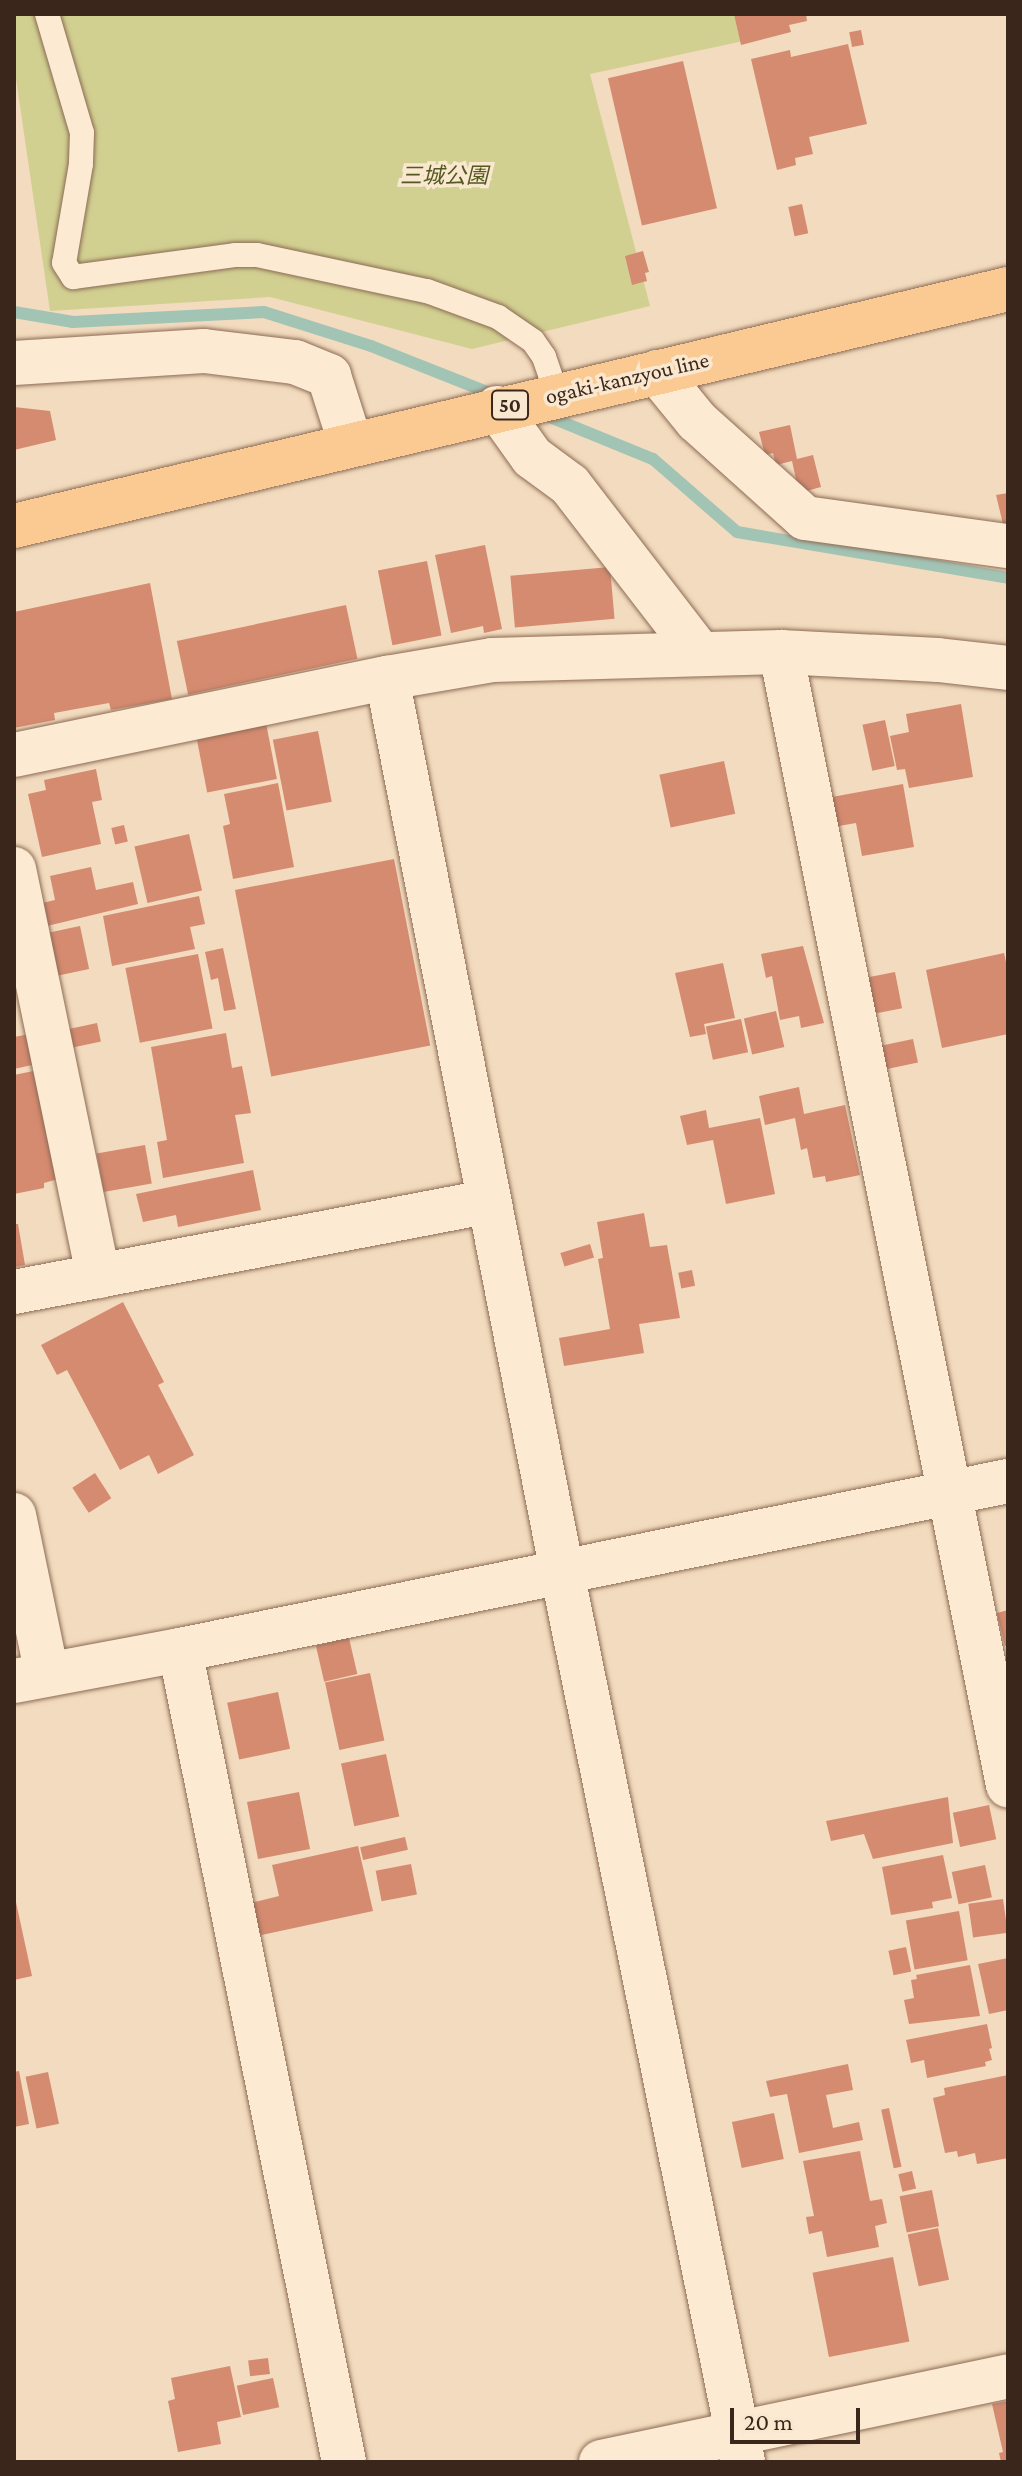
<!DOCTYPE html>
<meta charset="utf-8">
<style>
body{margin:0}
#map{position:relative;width:1022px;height:2476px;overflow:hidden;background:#f2dbbe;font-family:"Crimson Pro","Noto Sans JP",serif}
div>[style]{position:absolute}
.green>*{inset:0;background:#d1d091}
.stream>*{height:12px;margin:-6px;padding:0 6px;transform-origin:6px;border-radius:6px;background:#a2c4b5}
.building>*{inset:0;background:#d58b70;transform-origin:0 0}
.roads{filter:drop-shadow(0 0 2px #8d6b55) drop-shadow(0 0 2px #8d6b55)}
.service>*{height:24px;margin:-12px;padding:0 12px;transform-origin:12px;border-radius:12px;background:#fcead3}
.minor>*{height:44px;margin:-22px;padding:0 22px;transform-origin:22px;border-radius:22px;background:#fcead3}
.primary>*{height:44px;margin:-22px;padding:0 22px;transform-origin:22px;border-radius:22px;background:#faca92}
span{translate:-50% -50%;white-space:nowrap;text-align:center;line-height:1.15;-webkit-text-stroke:7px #f9e7cf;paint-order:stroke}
.shield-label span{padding:2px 6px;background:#f9e7cf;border:2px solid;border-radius:6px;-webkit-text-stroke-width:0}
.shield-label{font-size:20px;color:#3b261b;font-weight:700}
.park-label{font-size:22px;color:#535920;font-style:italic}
.street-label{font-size:22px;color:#3b261b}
.frame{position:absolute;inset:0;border:16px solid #3b261b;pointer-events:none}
.scale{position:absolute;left:730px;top:2408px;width:130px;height:36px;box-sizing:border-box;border:4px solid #3b261b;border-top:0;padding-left:10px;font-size:24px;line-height:28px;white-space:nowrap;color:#3b261b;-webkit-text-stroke:6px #f9e7cf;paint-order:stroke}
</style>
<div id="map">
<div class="green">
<div style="clip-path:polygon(14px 14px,741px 14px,748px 40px,590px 74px,650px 306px,472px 349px,270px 297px,50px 311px,14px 65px)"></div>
</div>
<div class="stream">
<div style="left:14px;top:312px;width:60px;rotate:9.6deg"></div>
<div style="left:73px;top:322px;width:191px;rotate:-3deg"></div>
<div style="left:264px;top:312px;width:112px;rotate:17.6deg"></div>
<div style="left:371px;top:346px;width:136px;rotate:21.6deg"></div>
<div style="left:540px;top:413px;width:122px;rotate:22.2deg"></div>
<div style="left:653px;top:459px;width:111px;rotate:41deg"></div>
<div style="left:737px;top:532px;width:275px;rotate:9.6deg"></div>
</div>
<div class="building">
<div style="clip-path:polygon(734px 14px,806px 14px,807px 21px,789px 25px,791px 32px,741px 45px)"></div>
<div style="left:861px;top:30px;width:15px;height:12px;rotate:79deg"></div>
<div style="clip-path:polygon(848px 44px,867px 124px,809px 137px,813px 154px,795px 158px,796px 165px,777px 170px,751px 59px,790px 50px,791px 57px)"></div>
<div style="left:683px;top:61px;width:151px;height:77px;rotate:77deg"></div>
<div style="left:802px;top:204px;width:30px;height:14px;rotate:78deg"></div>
<div style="clip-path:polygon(643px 251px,649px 272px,645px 273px,647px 281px,632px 285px,625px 256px)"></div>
<div style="clip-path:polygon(14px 407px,50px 411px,56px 440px,14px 450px)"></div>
<div style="clip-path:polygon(790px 425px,797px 459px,813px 455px,821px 487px,799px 493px,792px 461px,776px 465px,773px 453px,765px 455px,759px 432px)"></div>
<div style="clip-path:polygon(1008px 493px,1008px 523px,1003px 524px,996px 495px)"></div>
<div style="clip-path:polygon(485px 545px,502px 629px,484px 633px,483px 626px,451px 633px,435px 555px)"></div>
<div style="left:427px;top:561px;width:76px;height:50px;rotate:79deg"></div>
<div style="left:610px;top:567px;width:52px;height:100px;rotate:85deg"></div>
<div style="clip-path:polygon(150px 583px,172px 699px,111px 710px,109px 703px,54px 713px,55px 720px,14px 728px,14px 612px)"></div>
<div style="left:346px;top:605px;width:55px;height:173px;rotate:78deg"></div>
<div style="clip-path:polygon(961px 704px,973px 777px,909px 788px,905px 769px,897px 770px,890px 736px,909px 732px,906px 714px)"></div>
<div style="left:885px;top:720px;width:47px;height:23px;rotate:78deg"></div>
<div style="left:266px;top:723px;width:57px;height:71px;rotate:79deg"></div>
<div style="left:318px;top:731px;width:72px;height:46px;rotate:79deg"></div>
<div style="left:724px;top:761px;width:54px;height:66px;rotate:78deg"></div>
<div style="clip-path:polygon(96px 769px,102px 800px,92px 802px,101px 844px,42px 857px,28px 794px,46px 790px,44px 780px)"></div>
<div style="clip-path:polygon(278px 783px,294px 867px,233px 879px,223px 826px,230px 824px,224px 794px)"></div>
<div style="clip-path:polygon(903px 784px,914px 847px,862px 856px,856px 823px,827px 828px,821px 799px)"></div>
<div style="left:124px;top:825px;width:17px;height:13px;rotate:77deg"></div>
<div style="left:189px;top:834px;width:58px;height:56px;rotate:77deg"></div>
<div style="left:394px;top:859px;width:190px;height:162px;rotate:79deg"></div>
<div style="clip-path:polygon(91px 867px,96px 890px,133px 882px,138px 904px,43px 927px,38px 904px,55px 900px,50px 876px)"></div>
<div style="clip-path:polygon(199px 896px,205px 924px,190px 927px,195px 949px,112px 966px,103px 916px)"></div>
<div style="left:80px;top:926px;width:44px;height:35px;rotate:78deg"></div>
<div style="clip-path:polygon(803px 946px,824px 1023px,801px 1028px,799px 1016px,780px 1020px,772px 976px,766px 978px,761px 954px)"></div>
<div style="clip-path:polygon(223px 948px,236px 1009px,224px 1011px,218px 978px,211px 980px,205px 952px)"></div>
<div style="clip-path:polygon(1004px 953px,1008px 971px,1008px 1034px,942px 1048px,926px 970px)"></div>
<div style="left:198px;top:954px;width:76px;height:74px;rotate:79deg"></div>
<div style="clip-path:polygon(723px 963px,735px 1018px,704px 1024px,706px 1034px,690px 1037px,675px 973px)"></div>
<div style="left:895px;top:972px;width:37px;height:35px;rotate:79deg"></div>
<div style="left:776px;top:1011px;width:37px;height:33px;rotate:77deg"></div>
<div style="left:741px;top:1019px;width:34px;height:36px;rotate:78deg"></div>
<div style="left:97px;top:1023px;width:19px;height:31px;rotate:78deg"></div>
<div style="clip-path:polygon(35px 1033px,41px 1063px,14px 1069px,14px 1037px)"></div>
<div style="clip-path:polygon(226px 1033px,232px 1068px,242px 1066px,251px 1113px,235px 1115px,244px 1163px,163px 1178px,157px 1142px,167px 1140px,151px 1047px)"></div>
<div style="left:913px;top:1039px;width:24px;height:39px;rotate:78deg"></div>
<div style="clip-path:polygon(43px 1069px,58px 1179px,44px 1183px,44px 1188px,14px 1194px,14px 1075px)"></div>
<div style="clip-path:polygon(799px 1087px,804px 1114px,845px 1105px,860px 1175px,826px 1182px,825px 1176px,813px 1178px,807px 1148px,801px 1150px,795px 1118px,765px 1125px,759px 1096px)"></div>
<div style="clip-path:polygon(706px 1110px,709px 1128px,760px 1118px,775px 1194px,726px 1204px,713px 1140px,687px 1145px,680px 1116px)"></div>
<div style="left:145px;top:1145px;width:39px;height:49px;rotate:80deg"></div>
<div style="clip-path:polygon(253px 1170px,261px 1210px,178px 1227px,176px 1215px,143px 1222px,136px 1194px)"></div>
<div style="clip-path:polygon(644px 1213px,650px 1247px,667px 1245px,680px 1318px,639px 1324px,644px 1353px,564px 1366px,559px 1338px,610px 1329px,598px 1259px,603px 1258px,597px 1222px)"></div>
<div style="clip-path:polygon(14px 1224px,18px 1224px,25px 1265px,14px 1267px)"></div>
<div style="left:590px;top:1244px;width:14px;height:31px;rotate:73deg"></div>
<div style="left:692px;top:1270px;width:16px;height:14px;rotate:79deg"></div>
<div style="clip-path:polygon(123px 1302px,164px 1382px,158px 1385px,194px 1455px,158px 1474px,149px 1455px,120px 1470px,67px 1370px,57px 1375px,41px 1345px)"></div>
<div style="left:95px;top:1473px;width:30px;height:27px;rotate:57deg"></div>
<div style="clip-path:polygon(1008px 1610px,1008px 1645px,1005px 1646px,997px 1613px)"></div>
<div style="left:349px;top:1638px;width:37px;height:34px;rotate:77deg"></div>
<div style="left:370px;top:1673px;width:69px;height:46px;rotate:78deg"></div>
<div style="left:278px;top:1692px;width:58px;height:52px;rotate:78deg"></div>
<div style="left:386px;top:1754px;width:64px;height:46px;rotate:78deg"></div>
<div style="left:299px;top:1792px;width:58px;height:53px;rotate:79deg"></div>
<div style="clip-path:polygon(948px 1797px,953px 1843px,873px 1859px,864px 1834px,831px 1841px,826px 1821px)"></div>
<div style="left:989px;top:1805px;width:35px;height:37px;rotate:78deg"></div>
<div style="left:405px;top:1837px;width:13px;height:46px;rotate:77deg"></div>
<div style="clip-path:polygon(358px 1846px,373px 1911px,257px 1936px,251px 1903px,279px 1896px,272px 1865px)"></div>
<div style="clip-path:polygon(943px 1855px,952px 1898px,932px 1902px,933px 1908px,891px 1915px,882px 1867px)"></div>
<div style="left:411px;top:1864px;width:31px;height:36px;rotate:79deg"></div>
<div style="left:985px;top:1865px;width:33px;height:34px;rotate:78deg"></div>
<div style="clip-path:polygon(14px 1893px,32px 1976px,14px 1980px)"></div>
<div style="left:1003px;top:1899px;width:34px;height:35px;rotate:82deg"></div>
<div style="left:959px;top:1911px;width:50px;height:54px;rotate:80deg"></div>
<div style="left:906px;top:1947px;width:25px;height:18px;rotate:78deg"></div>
<div style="clip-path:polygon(1008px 1958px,1008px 2010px,989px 2014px,978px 1964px)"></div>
<div style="clip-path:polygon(970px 1965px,980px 2016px,909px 2024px,904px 2000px,914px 1998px,911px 1980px,917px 1979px,916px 1975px)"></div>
<div style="clip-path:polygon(987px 2024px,992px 2048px,989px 2049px,992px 2060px,985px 2062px,986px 2066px,927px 2078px,924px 2060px,911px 2063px,906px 2040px)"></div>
<div style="clip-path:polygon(848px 2064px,853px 2090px,826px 2095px,833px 2128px,859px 2122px,863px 2140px,799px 2153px,787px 2094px,770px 2097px,766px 2081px)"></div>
<div style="clip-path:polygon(19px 2071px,29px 2124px,14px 2127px,14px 2072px)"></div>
<div style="left:48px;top:2072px;width:53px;height:23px;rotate:78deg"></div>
<div style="clip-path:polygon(1008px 2075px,1008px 2158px,977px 2164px,975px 2153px,958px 2157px,957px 2151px,945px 2153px,933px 2098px,945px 2095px,944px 2088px)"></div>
<div style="left:889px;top:2108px;width:60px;height:8px;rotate:78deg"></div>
<div style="left:774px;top:2113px;width:47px;height:43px;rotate:78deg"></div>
<div style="clip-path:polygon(860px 2151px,870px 2201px,882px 2199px,887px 2223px,875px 2226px,879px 2247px,827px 2257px,822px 2231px,809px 2234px,806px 2217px,814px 2216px,803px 2161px)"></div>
<div style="left:912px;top:2171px;width:18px;height:14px;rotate:77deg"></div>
<div style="left:932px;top:2190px;width:37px;height:33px;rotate:79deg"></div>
<div style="left:938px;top:2228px;width:53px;height:31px;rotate:78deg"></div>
<div style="left:893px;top:2257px;width:86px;height:82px;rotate:79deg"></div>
<div style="left:268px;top:2358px;width:16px;height:20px;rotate:83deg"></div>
<div style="clip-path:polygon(230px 2366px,241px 2417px,217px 2422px,221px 2444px,178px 2452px,168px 2401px,175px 2399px,171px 2378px)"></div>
<div style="left:273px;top:2378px;width:30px;height:37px;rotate:78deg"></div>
<div style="clip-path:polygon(1008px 2401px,1008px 2462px,1001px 2462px,999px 2453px,1003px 2452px,992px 2404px)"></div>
</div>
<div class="roads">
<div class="service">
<div style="left:47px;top:14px;width:124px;rotate:73.6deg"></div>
<div style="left:82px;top:133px;width:31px;rotate:92deg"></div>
<div style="left:81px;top:164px;width:100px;rotate:99.7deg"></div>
<div style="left:64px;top:263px;width:17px;rotate:57deg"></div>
<div style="left:73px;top:277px;width:163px;rotate:-7.7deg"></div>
<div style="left:235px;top:255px;width:22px"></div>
<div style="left:257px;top:255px;width:174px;rotate:12deg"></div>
<div style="left:427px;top:291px;width:76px;rotate:20.1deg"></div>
<div style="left:498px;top:317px;width:42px;rotate:34.4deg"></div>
<div style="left:533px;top:341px;width:19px;rotate:55deg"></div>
<div style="left:544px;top:357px;width:39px;rotate:71deg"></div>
</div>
<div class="minor">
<div style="left:14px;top:363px;width:190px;rotate:-3.6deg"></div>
<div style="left:204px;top:351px;width:92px;rotate:6.9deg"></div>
<div style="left:295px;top:362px;width:37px;rotate:22deg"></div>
<div style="left:329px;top:376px;width:72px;rotate:72.3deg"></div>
<div style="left:657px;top:372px;width:63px;rotate:50.8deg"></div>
<div style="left:697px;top:421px;width:145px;rotate:41.9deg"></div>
<div style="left:805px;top:518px;width:205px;rotate:7.9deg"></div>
<div style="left:497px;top:408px;width:60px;rotate:54.5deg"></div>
<div style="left:532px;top:457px;width:47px;rotate:36.4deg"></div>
<div style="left:570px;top:485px;width:213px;rotate:52.4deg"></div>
<div style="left:781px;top:652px;width:1156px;rotate:78.67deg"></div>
<div style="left:387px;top:678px;width:911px;rotate:78.92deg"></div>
<div style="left:562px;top:1572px;width:908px;rotate:78.5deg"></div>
<div style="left:14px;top:755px;width:381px;rotate:-11.7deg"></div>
<div style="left:387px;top:678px;width:107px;rotate:-9.7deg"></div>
<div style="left:492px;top:660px;width:289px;rotate:-1.6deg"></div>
<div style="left:781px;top:652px;width:157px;rotate:2.9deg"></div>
<div style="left:938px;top:660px;width:70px;rotate:6.5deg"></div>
<div style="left:14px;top:869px;width:416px;rotate:78.3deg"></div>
<div style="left:14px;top:1292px;width:482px;rotate:-10.8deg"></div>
<div style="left:14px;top:1515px;width:162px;rotate:78.3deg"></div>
<div style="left:180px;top:1650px;width:828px;rotate:78.58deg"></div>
<div style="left:14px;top:1681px;width:169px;rotate:-10.6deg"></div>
<div style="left:180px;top:1650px;width:845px;rotate:-11.54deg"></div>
<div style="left:601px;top:2462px;width:416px;rotate:-11.9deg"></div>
</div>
<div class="primary">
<div style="left:14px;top:526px;width:1022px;rotate:-13.41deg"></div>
</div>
</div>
<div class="shield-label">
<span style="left:510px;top:405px">50</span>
</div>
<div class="park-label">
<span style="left:444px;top:176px">三城公園</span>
</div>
<div class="street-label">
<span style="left:627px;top:378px;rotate:-13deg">ogaki-kanzyou line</span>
</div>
<div class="frame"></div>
<div class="scale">20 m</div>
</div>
